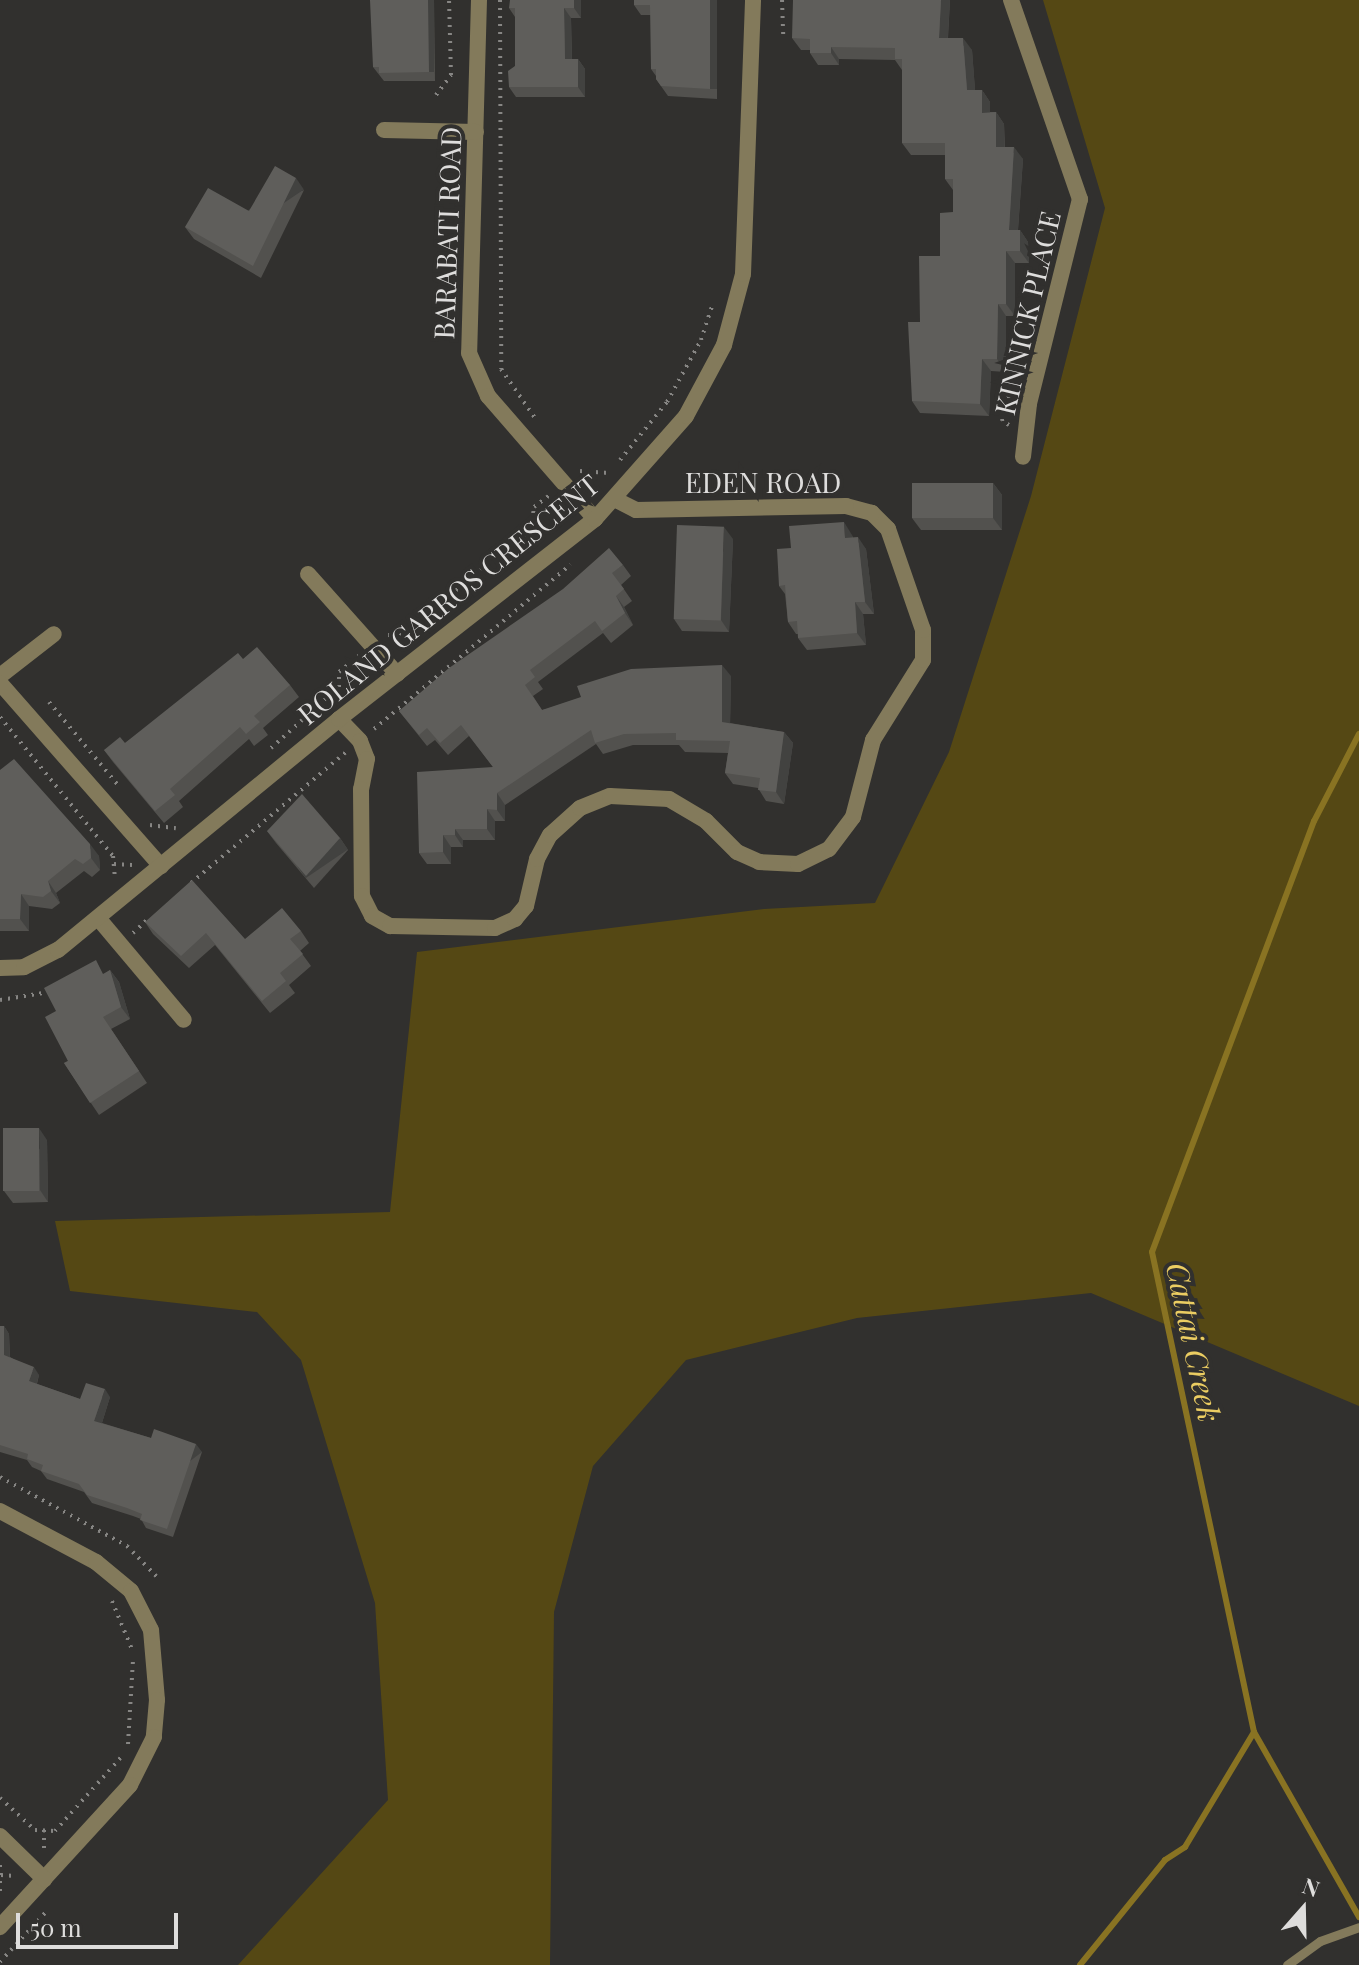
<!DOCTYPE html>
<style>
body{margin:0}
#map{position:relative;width:1359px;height:1965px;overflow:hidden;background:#31302e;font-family:"Playfair Display",serif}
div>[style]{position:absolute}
.green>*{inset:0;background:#554814}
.stream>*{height:6px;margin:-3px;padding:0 3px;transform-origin:3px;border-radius:3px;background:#897322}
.path>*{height:4px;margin-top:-2px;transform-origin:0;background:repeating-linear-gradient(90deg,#878684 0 2px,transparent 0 8px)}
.lane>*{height:9px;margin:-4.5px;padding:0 4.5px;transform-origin:4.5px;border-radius:4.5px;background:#837a5b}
.street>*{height:16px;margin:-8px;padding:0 8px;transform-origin:8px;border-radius:8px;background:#837a5b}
.wall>*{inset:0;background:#52514e}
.shaded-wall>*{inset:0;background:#424240;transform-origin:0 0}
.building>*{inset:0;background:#5f5e5b;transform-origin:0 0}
span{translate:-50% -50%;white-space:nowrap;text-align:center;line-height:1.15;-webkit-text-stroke:8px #31302e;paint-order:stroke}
.street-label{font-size:28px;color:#dedddc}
.water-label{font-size:30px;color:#ebcd62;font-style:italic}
.north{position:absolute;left:1263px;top:1869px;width:80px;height:80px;-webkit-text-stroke:6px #31302e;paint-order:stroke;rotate:20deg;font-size:22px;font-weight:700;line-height:32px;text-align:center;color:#dedddc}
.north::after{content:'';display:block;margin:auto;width:28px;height:36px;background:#dedddc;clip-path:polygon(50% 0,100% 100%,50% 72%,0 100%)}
.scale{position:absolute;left:16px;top:1913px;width:162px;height:36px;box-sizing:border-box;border:4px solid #dedddc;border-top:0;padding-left:10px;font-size:24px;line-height:28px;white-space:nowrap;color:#dedddc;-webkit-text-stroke:6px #31302e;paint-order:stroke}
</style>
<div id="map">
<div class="green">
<div style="clip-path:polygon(1043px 0,1359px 0,1359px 1406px,1091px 1293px,857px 1318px,686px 1360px,593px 1466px,554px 1612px,550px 1965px,238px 1965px,388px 1800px,375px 1603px,301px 1360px,257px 1312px,70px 1291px,55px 1221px,390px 1212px,417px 952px,764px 909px,875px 903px,949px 752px,1031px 496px,1105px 208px)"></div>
</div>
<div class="stream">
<div style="left:1359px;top:734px;width:98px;rotate:117.3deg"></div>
<div style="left:1314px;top:821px;width:460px;rotate:110.6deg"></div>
<div style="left:1152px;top:1252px;width:491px;rotate:78deg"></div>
<div style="left:1254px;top:1732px;width:213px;rotate:60.4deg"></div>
<div style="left:1080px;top:1965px;width:135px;rotate:-51deg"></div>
<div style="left:1165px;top:1860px;width:24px;rotate:-33deg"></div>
<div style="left:1185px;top:1847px;width:134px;rotate:-59deg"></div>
</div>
<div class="path">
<div style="left:500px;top:0;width:369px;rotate:89.8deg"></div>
<div style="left:501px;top:369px;width:60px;rotate:55.2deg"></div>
<div style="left:782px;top:0;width:35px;rotate:88deg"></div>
<div style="left:436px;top:95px;width:25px;rotate:-53deg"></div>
<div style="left:451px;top:75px;width:75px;rotate:-91.5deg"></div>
<div style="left:1009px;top:425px;width:8px;rotate:-150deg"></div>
<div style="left:1002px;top:421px;width:63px;rotate:-75.3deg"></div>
<div style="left:620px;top:460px;width:75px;rotate:-51deg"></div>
<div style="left:667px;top:402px;width:71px;rotate:-61.3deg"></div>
<div style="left:701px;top:340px;width:38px;rotate:-72deg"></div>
<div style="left:580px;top:471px;width:29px;rotate:4deg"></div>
<div style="left:388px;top:635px;width:12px;rotate:5deg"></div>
<div style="left:400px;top:636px;width:169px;rotate:-39.2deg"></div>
<div style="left:531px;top:529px;width:22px;rotate:-82deg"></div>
<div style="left:534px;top:507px;width:20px;rotate:-37deg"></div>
<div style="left:49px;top:702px;width:107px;rotate:50.3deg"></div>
<div style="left:0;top:717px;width:179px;rotate:50.9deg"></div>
<div style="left:113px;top:856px;width:23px;rotate:85deg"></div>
<div style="left:374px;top:729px;width:256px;rotate:-39.9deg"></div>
<div style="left:271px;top:748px;width:91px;rotate:-41.9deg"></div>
<div style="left:339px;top:687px;width:15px;rotate:-90deg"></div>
<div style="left:339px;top:672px;width:26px;rotate:-39deg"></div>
<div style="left:150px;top:825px;width:26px;rotate:7deg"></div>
<div style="left:114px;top:864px;width:18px;rotate:3deg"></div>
<div style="left:191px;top:883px;width:203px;rotate:-40.2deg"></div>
<div style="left:133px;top:933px;width:19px;rotate:-43deg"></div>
<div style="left:0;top:1000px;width:50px;rotate:-9.3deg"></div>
<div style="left:0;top:1477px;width:145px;rotate:28.5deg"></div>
<div style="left:127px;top:1546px;width:43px;rotate:45.9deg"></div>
<div style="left:112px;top:1601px;width:55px;rotate:67.6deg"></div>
<div style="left:128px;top:1744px;width:83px;rotate:-86.6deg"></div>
<div style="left:0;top:1798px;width:47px;rotate:42.4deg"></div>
<div style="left:35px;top:1830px;width:20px;rotate:3deg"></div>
<div style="left:55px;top:1831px;width:102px;rotate:-48.2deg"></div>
<div style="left:44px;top:1830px;width:21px;rotate:90deg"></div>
<div style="left:0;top:1865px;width:27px;rotate:90deg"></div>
<div style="left:1px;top:1875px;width:14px;rotate:4deg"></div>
<div style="left:0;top:1962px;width:68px;rotate:-47.4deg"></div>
</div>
<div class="lane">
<div style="left:1287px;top:1965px;width:41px;rotate:-36deg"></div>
<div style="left:1320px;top:1941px;width:41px;rotate:-19.7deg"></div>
</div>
<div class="street">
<div style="left:479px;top:0;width:353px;rotate:91.6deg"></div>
<div style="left:469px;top:353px;width:47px;rotate:66.2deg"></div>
<div style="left:488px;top:396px;width:163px;rotate:49deg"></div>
<div style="left:1011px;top:0;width:211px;rotate:70.9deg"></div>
<div style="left:1080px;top:199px;width:211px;rotate:104deg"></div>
<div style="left:1029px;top:404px;width:53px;rotate:96.5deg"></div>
<div style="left:384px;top:130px;width:92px;rotate:1.2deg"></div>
<div style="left:308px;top:574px;width:134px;rotate:48.3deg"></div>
<div style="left:0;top:676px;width:68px;rotate:-37.9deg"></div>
<div style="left:0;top:683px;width:244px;rotate:48.7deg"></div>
<div style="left:339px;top:719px;width:30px;rotate:46deg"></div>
<div style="left:360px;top:741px;width:19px;rotate:69deg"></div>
<div style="left:367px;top:759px;width:31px;rotate:101deg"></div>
<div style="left:361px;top:789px;width:107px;rotate:89.5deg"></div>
<div style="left:362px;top:896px;width:22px;rotate:63deg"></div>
<div style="left:372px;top:916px;width:21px;rotate:29deg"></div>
<div style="left:390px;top:926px;width:105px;rotate:1.1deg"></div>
<div style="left:495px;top:928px;width:22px;rotate:-24deg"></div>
<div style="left:515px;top:919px;width:17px;rotate:-50deg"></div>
<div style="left:526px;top:906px;width:48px;rotate:-76.8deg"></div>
<div style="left:537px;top:859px;width:27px;rotate:-62deg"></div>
<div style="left:550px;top:835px;width:40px;rotate:-42deg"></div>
<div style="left:580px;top:808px;width:32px;rotate:-22deg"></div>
<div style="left:610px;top:796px;width:59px;rotate:2.9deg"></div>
<div style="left:669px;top:799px;width:43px;rotate:30.7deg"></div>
<div style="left:706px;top:821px;width:44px;rotate:45deg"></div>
<div style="left:737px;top:852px;width:24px;rotate:24deg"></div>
<div style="left:759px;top:862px;width:39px;rotate:3deg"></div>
<div style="left:798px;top:864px;width:34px;rotate:-26deg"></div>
<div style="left:829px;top:849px;width:40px;rotate:-53deg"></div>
<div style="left:853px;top:817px;width:80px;rotate:-75.4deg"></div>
<div style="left:873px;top:740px;width:94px;rotate:-58deg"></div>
<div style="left:923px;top:660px;width:30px;rotate:-90deg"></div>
<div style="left:923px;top:630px;width:107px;rotate:-109.1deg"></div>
<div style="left:888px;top:529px;width:23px;rotate:-135deg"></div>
<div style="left:872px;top:513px;width:27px;rotate:-165deg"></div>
<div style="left:846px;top:506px;width:210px;rotate:178.9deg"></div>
<div style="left:636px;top:510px;width:22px;rotate:-153deg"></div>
<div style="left:98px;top:918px;width:133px;rotate:49.9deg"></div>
<div style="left:0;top:968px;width:24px;rotate:-2deg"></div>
<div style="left:24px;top:967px;width:38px;rotate:-27deg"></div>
<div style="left:58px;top:950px;width:364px;rotate:-39.4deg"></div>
<div style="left:339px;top:719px;width:325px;rotate:-38deg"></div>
<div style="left:595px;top:519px;width:137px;rotate:-48.5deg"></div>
<div style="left:686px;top:416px;width:81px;rotate:-61.8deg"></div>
<div style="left:724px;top:345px;width:73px;rotate:-75deg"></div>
<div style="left:743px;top:274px;width:274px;rotate:-87.9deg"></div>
<div style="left:0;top:1511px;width:109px;rotate:28deg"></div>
<div style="left:96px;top:1562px;width:45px;rotate:39.6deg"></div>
<div style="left:131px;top:1591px;width:44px;rotate:62.9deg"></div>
<div style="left:151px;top:1630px;width:70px;rotate:85.1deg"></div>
<div style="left:157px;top:1700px;width:37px;rotate:95deg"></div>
<div style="left:154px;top:1737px;width:54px;rotate:116.6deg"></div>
<div style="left:130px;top:1785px;width:193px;rotate:132.5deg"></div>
<div style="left:0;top:1836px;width:62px;rotate:44.3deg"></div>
</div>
<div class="wall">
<div style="clip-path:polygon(434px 0,435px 81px,384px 81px,373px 67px)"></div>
<div style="clip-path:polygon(581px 0,581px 18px,571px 18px,572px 59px,578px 59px,585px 69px,585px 97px,516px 97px,509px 87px,515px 66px,515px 17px,509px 8px)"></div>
<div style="clip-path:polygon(717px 0,717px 99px,668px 96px,656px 79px,656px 76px,651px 69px,651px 15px,641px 15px,634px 5px)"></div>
<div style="clip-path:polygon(950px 0,948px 38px,972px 50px,975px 90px,982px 90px,990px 102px,990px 112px,996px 112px,1004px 124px,1005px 147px,1023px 159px,1018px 230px,1020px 230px,1028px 242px,1029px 263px,1015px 263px,1015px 316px,1006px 316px,1006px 372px,991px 371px,989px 416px,920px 413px,912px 401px,920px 322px,953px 212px,953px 190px,945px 179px,945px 155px,911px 155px,902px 143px,902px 70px,895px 60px,839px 59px,839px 65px,818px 65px,810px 53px,810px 50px,801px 50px,792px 38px)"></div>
<div style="clip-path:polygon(304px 190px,261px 278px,194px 239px,185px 227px,249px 211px)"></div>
<div style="clip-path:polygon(993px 483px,1002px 495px,1002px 530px,921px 530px,912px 518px)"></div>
<div style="clip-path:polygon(852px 535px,853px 538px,866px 549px,874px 614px,863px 614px,866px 645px,807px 650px,798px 638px,798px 634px,796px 634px,788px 622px,785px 594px,779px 586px,791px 548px)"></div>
<div style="clip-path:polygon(733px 539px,729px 632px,682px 631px,674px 619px)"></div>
<div style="clip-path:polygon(623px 565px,631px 576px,621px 585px,632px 601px,624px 607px,633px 625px,611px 643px,603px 633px,538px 682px,543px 689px,533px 696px,542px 710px,731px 676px,730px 723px,784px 732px,793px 743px,784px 804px,766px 801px,758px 788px,733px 784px,725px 773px,728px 753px,685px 752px,679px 745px,633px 745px,603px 754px,596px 744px,505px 805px,505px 821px,495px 821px,495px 840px,463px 840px,463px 847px,451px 847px,451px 864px,427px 864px,419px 853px,493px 767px,469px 736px,448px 755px,435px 740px,427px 746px,399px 711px)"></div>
<div style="clip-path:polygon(243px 659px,290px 685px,299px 697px,263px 728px,268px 735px,254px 746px,249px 739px,179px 801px,183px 807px,164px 823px,113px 762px,104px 750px,125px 743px)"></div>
<div style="clip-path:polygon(0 770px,99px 856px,100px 870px,92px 877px,84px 871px,56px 893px,60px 903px,52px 909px,29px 906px,29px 931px,0 931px)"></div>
<div style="clip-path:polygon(267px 831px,340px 838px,348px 850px,314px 888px,276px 843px)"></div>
<div style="clip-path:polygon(145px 922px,245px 939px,301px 931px,309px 943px,300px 951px,311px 966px,289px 985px,295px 993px,270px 1013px,215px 945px,189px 968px,153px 934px)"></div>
<div style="clip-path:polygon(110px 970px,119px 982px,130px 1019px,111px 1029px,147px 1083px,99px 1115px,64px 1063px,68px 1061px,56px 1011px)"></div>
<div style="clip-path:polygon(47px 1140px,48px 1202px,13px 1203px,4px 1191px)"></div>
<div style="clip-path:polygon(0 1326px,4px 1326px,9px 1334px,10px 1357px,39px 1375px,37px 1384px,80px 1399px,110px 1397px,102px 1423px,151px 1438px,202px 1452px,173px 1537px,146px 1528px,141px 1519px,133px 1516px,92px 1503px,84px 1492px,47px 1479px,41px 1471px,32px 1467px,27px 1460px,0 1452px)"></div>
</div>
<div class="shaded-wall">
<div style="left:428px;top:0;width:6px;height:72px"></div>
<div style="clip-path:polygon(574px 0,581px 0,581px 18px,574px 8px)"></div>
<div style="left:710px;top:0;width:7px;height:89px"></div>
<div style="clip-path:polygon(941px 0,950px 0,947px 50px,939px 38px)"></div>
<div style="clip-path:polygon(564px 8px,571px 18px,572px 69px,565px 59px)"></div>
<div style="clip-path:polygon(963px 38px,972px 50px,976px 103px,967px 90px)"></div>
<div style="clip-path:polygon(831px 47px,839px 59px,839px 65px,831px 53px)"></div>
<div style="clip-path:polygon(578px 59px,585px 69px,585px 97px,578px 87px)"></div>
<div style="clip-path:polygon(982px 90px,990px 102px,990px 125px,982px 113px)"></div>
<div style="clip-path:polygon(996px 112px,1004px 124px,1005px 159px,996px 147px)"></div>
<div style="clip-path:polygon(1014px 147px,1023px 159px,1017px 242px,1009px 230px)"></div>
<div style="left:296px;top:178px;width:14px;height:98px;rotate:56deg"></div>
<div style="clip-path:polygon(1020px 230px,1028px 242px,1029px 263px,1020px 251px)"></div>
<div style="clip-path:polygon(1006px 251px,1015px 263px,1015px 316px,1006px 304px)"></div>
<div style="clip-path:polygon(998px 304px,1006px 316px,1006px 372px,997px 359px)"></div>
<div style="clip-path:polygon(982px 359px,991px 371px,989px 416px,980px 404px)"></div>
<div style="clip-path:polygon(993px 483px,1002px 495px,1002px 530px,993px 518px)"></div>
<div style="clip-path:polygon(844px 522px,852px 535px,854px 550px,845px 538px)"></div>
<div style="clip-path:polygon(724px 527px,733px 539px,729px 632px,721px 620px)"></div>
<div style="clip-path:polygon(858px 537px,866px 549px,874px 614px,865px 602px)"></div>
<div style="clip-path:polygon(616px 596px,624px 607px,633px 625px,625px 613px)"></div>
<div style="clip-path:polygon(855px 602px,863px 614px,866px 645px,857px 633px)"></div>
<div style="clip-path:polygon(722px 665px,731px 676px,730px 734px,722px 722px)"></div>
<div style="clip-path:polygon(784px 732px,793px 743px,784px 804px,776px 792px)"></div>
<div style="clip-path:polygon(497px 793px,505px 805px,505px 821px,497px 810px)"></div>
<div style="clip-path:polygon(487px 809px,495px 821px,495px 840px,487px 829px)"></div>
<div style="clip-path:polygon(455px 829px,463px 840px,463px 847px,455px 835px)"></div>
<div style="clip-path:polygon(443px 835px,451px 847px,451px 864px,443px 852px)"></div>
<div style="left:340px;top:838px;width:14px;height:51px;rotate:56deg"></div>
<div style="clip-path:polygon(90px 844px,99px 856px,100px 870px,91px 858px)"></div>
<div style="clip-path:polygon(48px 881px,56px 893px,60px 903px,51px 891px)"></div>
<div style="clip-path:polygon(21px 894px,29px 906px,29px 931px,20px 919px)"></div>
<div style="clip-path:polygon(110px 970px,119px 982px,130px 1019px,121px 1007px)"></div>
<div style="clip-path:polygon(39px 1128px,47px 1140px,48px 1202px,40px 1190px)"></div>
<div style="clip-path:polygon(4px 1326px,9px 1334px,10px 1363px,4px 1355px)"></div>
<div style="clip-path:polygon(34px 1367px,39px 1375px,35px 1389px,29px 1381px)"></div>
<div style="clip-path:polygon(105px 1389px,110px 1397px,100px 1429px,94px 1421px)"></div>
<div style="left:196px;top:1444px;width:10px;height:90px;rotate:53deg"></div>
</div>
<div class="building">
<div style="clip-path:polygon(370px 0,428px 0,429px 72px,379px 73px,379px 67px,373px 67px)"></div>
<div style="clip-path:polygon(510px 0,574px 0,574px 8px,564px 8px,565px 59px,578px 59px,578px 87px,509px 87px,508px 71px,515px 66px,515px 8px,509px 8px)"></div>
<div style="clip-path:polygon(634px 0,710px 0,710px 89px,661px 86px,656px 79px,656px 69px,651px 69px,650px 5px,634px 5px)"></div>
<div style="clip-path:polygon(793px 0,941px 0,939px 38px,963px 38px,967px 90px,982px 90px,982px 113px,996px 112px,996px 147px,1014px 147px,1009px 230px,1020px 230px,1020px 251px,1006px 251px,1006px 304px,998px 304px,997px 359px,982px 359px,980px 404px,912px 401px,908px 322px,920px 322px,919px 256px,940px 256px,940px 213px,953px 212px,953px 179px,945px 179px,945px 143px,902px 143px,902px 59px,895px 59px,895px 48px,831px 47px,831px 53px,810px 53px,810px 39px,792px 38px)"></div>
<div style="clip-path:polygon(275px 166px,296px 178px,253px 266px,185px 227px,208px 188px,249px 211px)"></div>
<div style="left:912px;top:483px;width:81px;height:35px"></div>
<div style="clip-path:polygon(844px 522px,845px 538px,858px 537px,865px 602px,855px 602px,857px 633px,798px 638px,797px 621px,788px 622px,785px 585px,779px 586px,777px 549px,791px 548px,789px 526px)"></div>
<div style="left:677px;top:525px;width:47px;height:94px;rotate:2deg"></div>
<div style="clip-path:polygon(609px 548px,623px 565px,612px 573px,624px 589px,616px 596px,625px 613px,602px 631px,595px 621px,530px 670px,535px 677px,525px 685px,542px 710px,581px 697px,577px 686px,631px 669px,722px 665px,722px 722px,784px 732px,776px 792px,758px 790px,760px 778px,725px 773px,730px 741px,676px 740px,676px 733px,624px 734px,595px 743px,591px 730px,497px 793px,497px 810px,487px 809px,487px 829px,455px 829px,455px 835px,443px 835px,443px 852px,419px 853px,417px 772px,493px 767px,461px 725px,440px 743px,427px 728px,419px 735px,399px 711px,449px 668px,563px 589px)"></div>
<div style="clip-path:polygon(257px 647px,290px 685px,254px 716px,260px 722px,246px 734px,240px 727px,170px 789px,175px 795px,155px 811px,104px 750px,120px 737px,125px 743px,238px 653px,243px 659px)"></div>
<div style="clip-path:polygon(14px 759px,90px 844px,91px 858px,83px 864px,75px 859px,48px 881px,51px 891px,43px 897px,21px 894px,20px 919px,0 919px,0 770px)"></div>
<div style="clip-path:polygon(302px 794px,340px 838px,306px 876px,267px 831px)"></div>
<div style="clip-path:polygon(192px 880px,245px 939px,282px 908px,301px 931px,290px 939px,303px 954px,280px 973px,286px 981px,262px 1001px,206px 933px,181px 956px,145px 922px)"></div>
<div style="clip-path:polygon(96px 960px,103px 974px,110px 970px,121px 1007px,103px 1017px,139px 1071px,90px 1103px,64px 1063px,68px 1061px,45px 1017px,56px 1011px,44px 988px)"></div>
<div style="left:3px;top:1128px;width:36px;height:63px"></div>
<div style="clip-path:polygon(0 1326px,4px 1326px,4px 1355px,34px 1367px,29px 1381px,80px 1399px,86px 1383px,105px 1389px,94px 1421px,151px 1438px,154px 1429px,196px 1444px,167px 1529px,140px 1520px,142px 1514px,127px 1508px,87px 1495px,79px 1484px,41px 1471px,43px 1465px,27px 1459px,28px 1454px,0 1445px)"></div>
</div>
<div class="street-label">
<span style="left:447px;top:233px;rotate:-88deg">BARABATI ROAD</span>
<span style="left:1027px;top:313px;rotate:-77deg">KINNICK PLACE</span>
<span style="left:763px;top:482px">EDEN ROAD</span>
<span style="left:448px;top:599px;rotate:-39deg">ROLAND GARROS CRESCENT</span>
</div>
<div class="water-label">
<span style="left:1194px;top:1342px;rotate:78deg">Cattai Creek</span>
</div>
<div class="north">N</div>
<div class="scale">50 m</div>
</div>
